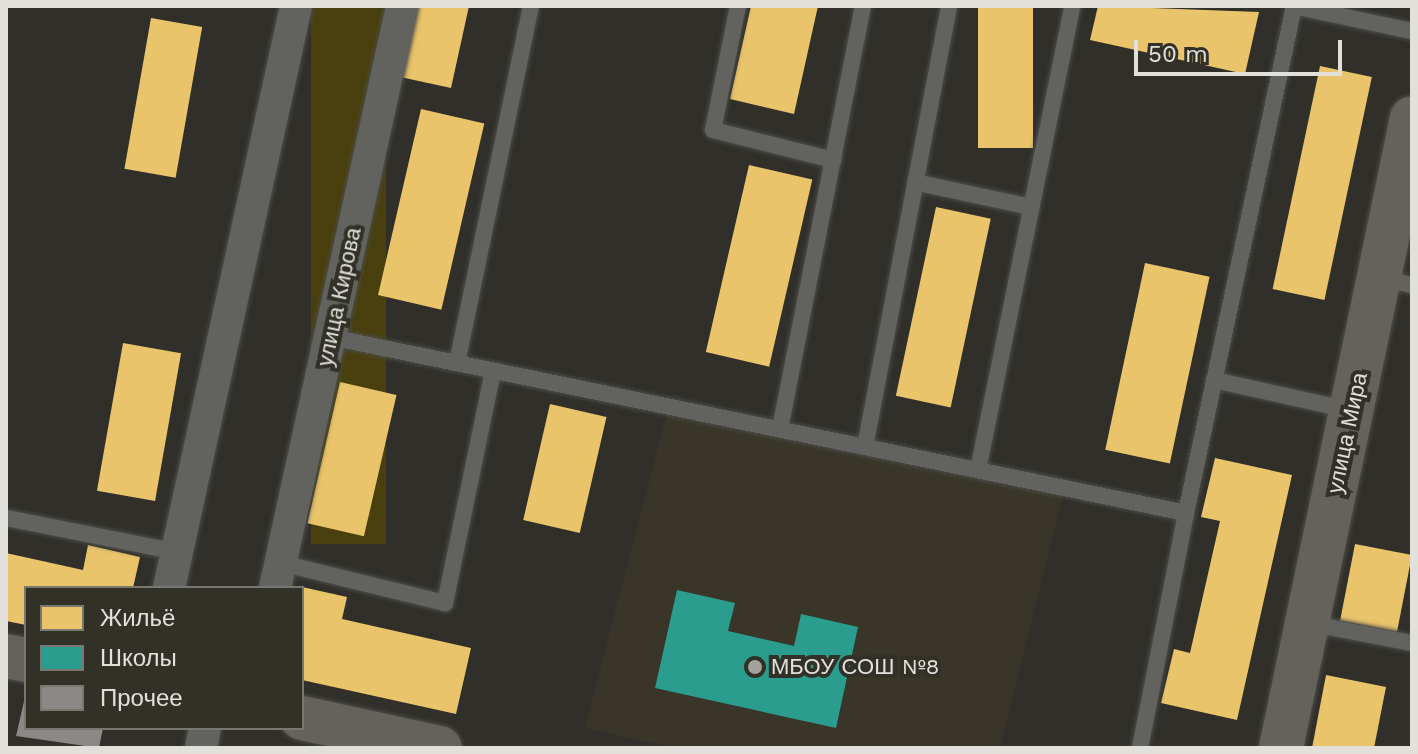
<!DOCTYPE html>
<meta charset="utf-8">
<style>
body{margin:0}
#map{position:relative;width:1418px;height:754px;overflow:hidden;background:#302f2a;font-family:"Work Sans",sans-serif}
div>[style]{position:absolute}
.built>*{inset:0;background:#393629}
.green>*{inset:0;background:#49400d;transform-origin:0 0}
.homes>*{inset:0;background:#e9c46a;transform-origin:0 0}
.schools>*{inset:0;background:#2a9d8f}
.building>*{inset:0;background:#8a8985}
.roads{filter:drop-shadow(0 0 2px #4c4c48) drop-shadow(0 0 2px #4c4c48)}
.lane>*{height:16px;margin:-8px;padding:0 8px;transform-origin:8px;border-radius:8px;background:#62625f}
.street>*{height:32px;margin:-16px;padding:0 16px;transform-origin:16px;border-radius:16px;background:#62625f}
.secondary>*{height:44px;margin:-22px;padding:0 22px;transform-origin:22px;border-radius:22px;background:#64625b}
.dots>*{width:22px;height:22px;translate:-50% -50%;box-sizing:border-box;border:4px solid #323128;border-radius:50%}
span{translate:-50% -50%;white-space:nowrap;text-align:center;line-height:1.15;-webkit-text-stroke:8px #323128;paint-order:stroke}
.street-label{font-size:22px;color:#e1e0db}
.poi-label{font-size:22px;color:#e1e0db}
.left{translate:0 -50%;text-align:left}
.frame{position:absolute;inset:0;border:8px solid #e1e0db;pointer-events:none}
.legend{position:absolute;left:24px;top:586px;width:280px;height:144px;box-sizing:border-box;background:#323128;border:2px solid #787770;margin:0;padding:10px 14px;list-style:none;font-size:24px;color:#e1e0db}
.legend li{display:flex;align-items:center;gap:16px;height:40px}
.legend b{width:40px;border:2px solid #787770}
.scale{position:absolute;left:1134px;top:40px;width:208px;height:36px;box-sizing:border-box;border:4px solid #e1e0db;border-top:0;padding-left:10px;font-size:24px;line-height:28px;white-space:nowrap;color:#e1e0db;-webkit-text-stroke:6px #323128;paint-order:stroke}
</style>
<div id="map">
<div class="built">
<div style="clip-path:polygon(670px 401px,1065px 487px,1000px 748px,674px 748px,585px 728px)"></div>
</div>
<div class="green">
<div style="left:311px;top:6px;width:75px;height:538px"></div>
</div>
<div class="homes">
<div style="clip-path:polygon(406px 6px,469px 6px,451px 88px,391px 75px)"></div>
<div style="clip-path:polygon(751px 6px,818px 6px,794px 114px,730px 99px)"></div>
<div style="left:978px;top:6px;width:55px;height:142px"></div>
<div style="clip-path:polygon(1098px 6px,1259px 12px,1245px 74px,1090px 40px)"></div>
<div style="left:151px;top:18px;width:52px;height:153px;rotate:10deg"></div>
<div style="left:1320px;top:66px;width:53px;height:228px;rotate:12deg"></div>
<div style="left:421px;top:109px;width:65px;height:191px;rotate:13deg"></div>
<div style="left:749px;top:165px;width:65px;height:192px;rotate:13deg"></div>
<div style="left:936px;top:207px;width:56px;height:193px;rotate:12deg"></div>
<div style="left:1145px;top:263px;width:66px;height:191px;rotate:12deg"></div>
<div style="left:123px;top:343px;width:59px;height:150px;rotate:10deg"></div>
<div style="left:340px;top:382px;width:58px;height:145px;rotate:13deg"></div>
<div style="left:550px;top:404px;width:58px;height:119px;rotate:13deg"></div>
<div style="clip-path:polygon(1215px 458px,1292px 475px,1237px 720px,1161px 703px,1174px 649px,1190px 653px,1220px 521px,1201px 517px)"></div>
<div style="left:1355px;top:544px;width:58px;height:78px;rotate:11deg"></div>
<div style="clip-path:polygon(88px 545px,140px 557px,133px 588px,26px 588px,26px 625px,6px 621px,6px 553px,83px 570px)"></div>
<div style="clip-path:polygon(302px 587px,347px 597px,342px 619px,471px 648px,456px 714px,302px 680px)"></div>
<div style="clip-path:polygon(1326px 675px,1386px 687px,1374px 748px,1312px 748px)"></div>
</div>
<div class="schools">
<div style="clip-path:polygon(677px 590px,735px 603px,728px 631px,794px 646px,801px 614px,858px 627px,836px 728px,655px 688px)"></div>
</div>
<div class="building">
<div style="clip-path:polygon(25px 697px,26px 728px,103px 728px,99px 748px,16px 736px)"></div>
</div>
<div class="roads">
<div class="lane">
<div style="left:738px;top:6px;width:126px;rotate:101.4deg"></div>
<div style="left:713px;top:130px;width:124px;rotate:14deg"></div>
<div style="left:915px;top:182px;width:119px;rotate:12.2deg"></div>
<div style="left:1381px;top:278px;width:32px;rotate:13deg"></div>
<div style="left:330px;top:337px;width:874px;rotate:11.62deg"></div>
<div style="left:1186px;top:513px;width:518px;rotate:-77.97deg"></div>
<div style="left:1294px;top:6px;width:121px;rotate:12deg"></div>
<div style="left:457px;top:363px;width:365px;rotate:-78.3deg"></div>
<div style="left:1214px;top:380px;width:138px;rotate:12.5deg"></div>
<div style="left:780px;top:429px;width:431px;rotate:-78.9deg"></div>
<div style="left:865px;top:447px;width:449px;rotate:-79.2deg"></div>
<div style="left:978px;top:470px;width:473px;rotate:-78.5deg"></div>
<div style="left:6px;top:518px;width:174px;rotate:11.2deg"></div>
<div style="left:281px;top:563px;width:169px;rotate:13.7deg"></div>
<div style="left:445px;top:603px;width:237px;rotate:-78.3deg"></div>
<div style="left:1308px;top:623px;width:106px;rotate:10.9deg"></div>
<div style="left:1140px;top:748px;width:239px;rotate:-78.9deg"></div>
</div>
<div class="street">
<div style="left:169px;top:588px;width:596px;rotate:-77.69deg"></div>
<div style="left:275px;top:588px;width:596px;rotate:-77.69deg"></div>
<div style="left:201px;top:748px;width:20px;rotate:-79deg"></div>
</div>
<div class="secondary">
<div style="left:6px;top:656px;width:20px;rotate:11deg"></div>
<div style="left:302px;top:718px;width:141px;rotate:12.3deg"></div>
<div style="left:1281px;top:748px;width:643px;rotate:-78.25deg"></div>
</div>
</div>
<div class="dots">
<div style="left:755px;top:667px;background:#a3a29d"></div>
</div>
<div class="street-label">
<span style="left:339px;top:297px;rotate:-78deg">улица Кирова</span>
<span style="left:1347px;top:433px;rotate:-78deg">улица Мира</span>
</div>
<div class="poi-label">
<span class="left" style="left:771px;top:667px">МБОУ СОШ №8</span>
</div>
<div class="frame"></div>
<ul class="legend">
<li><b style="height:22px;background:#e9c46a"></b>Жильё</li>
<li><b style="height:22px;background:#2a9d8f"></b>Школы</li>
<li><b style="height:22px;background:#8a8985"></b>Прочее</li>
</ul>
<div class="scale">50 m</div>
</div>
